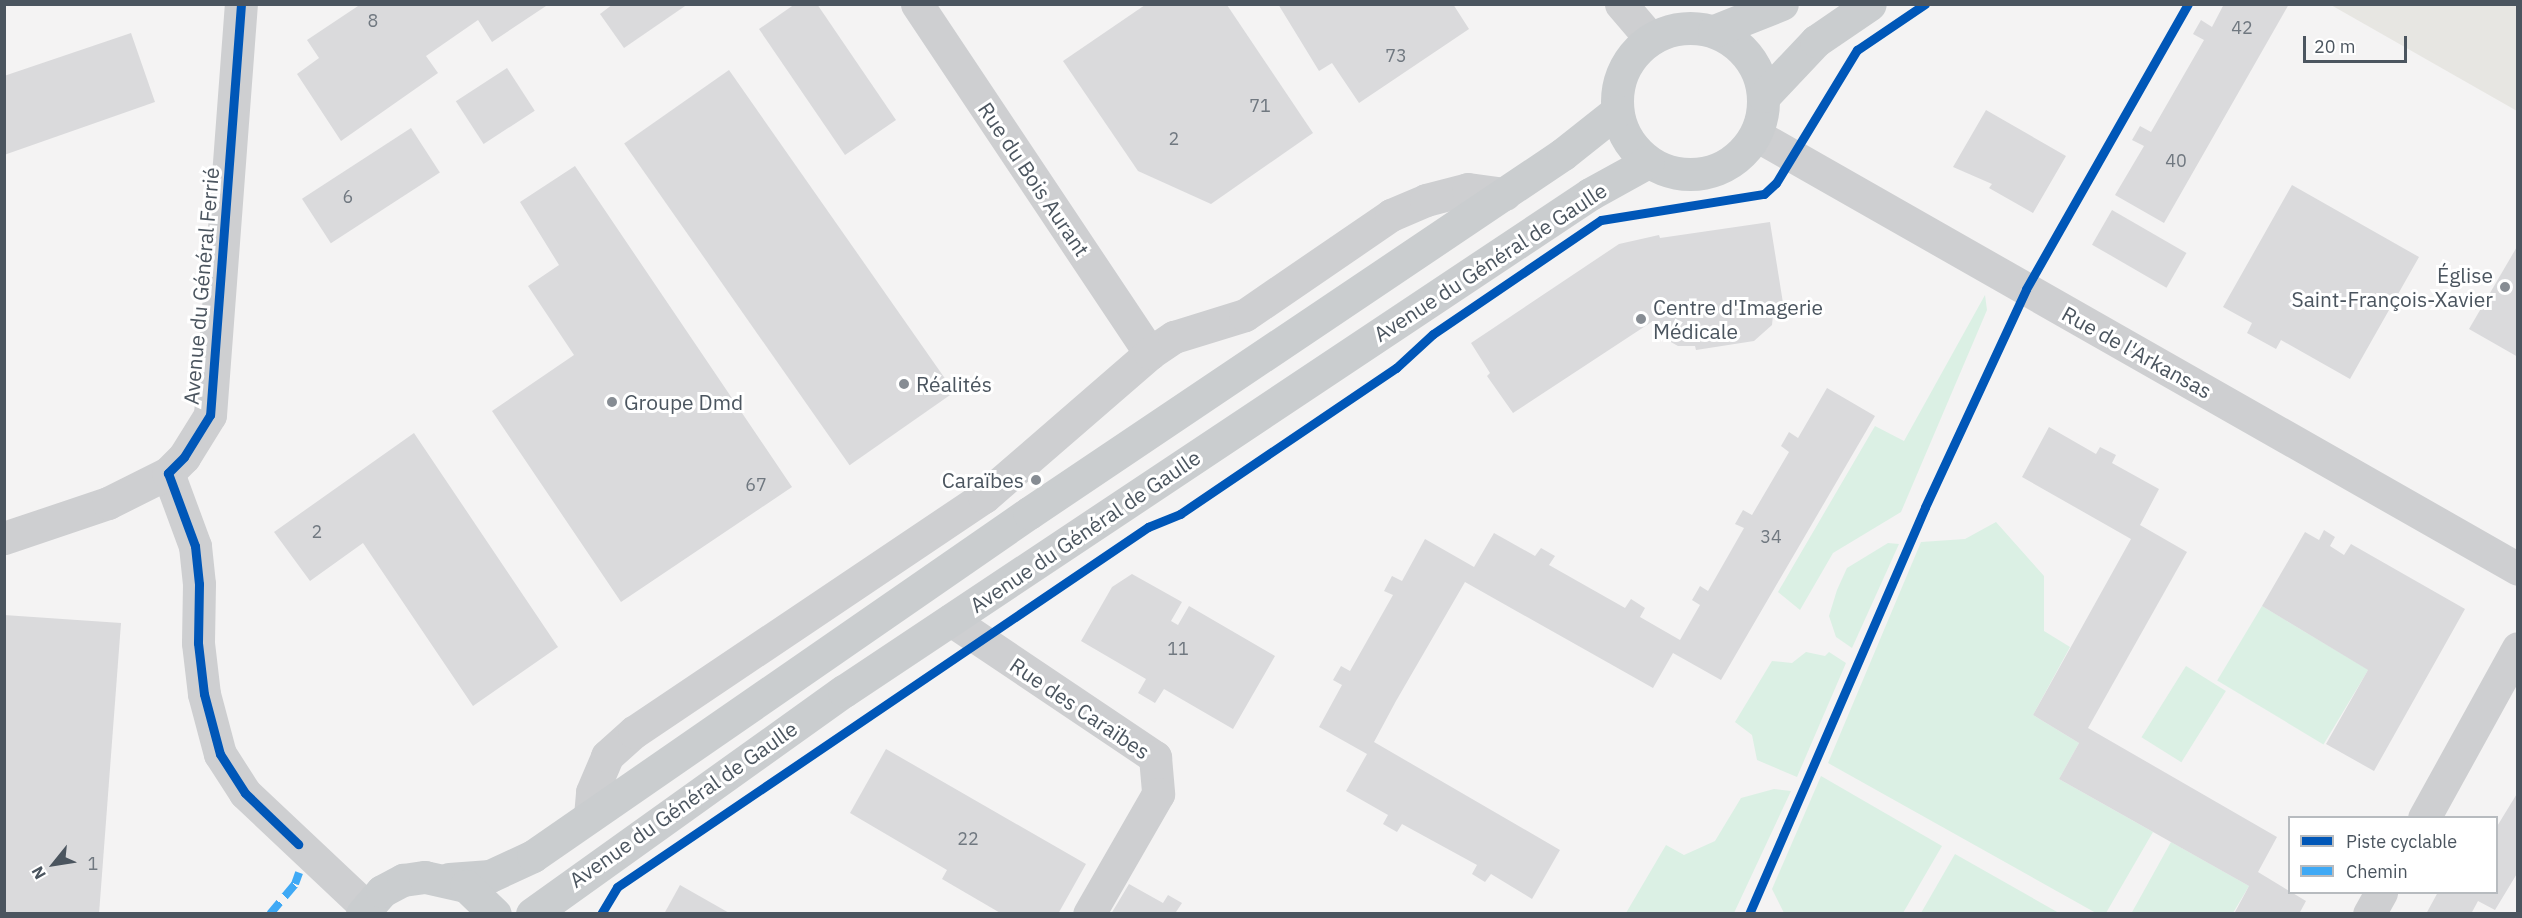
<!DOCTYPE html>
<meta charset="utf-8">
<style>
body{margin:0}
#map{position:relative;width:2522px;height:918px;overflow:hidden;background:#f4f3f3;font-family:"IBM Plex Sans",sans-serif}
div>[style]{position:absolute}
.commercial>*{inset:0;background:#e7e6e2}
.green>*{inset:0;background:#dbf0e4;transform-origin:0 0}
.building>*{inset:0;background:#dadadc;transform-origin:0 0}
.minor>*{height:33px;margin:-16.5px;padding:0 16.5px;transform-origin:16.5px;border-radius:16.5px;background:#cecfd1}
.major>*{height:33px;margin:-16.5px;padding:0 16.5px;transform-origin:16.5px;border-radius:16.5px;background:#cacdcf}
.major>.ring{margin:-16.5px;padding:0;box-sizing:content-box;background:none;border:33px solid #cacdcf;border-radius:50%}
.quiet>*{height:8px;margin-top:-4px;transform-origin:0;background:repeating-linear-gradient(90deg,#3fa9f5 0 15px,transparent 0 23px)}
.cycleway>*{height:9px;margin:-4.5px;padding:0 4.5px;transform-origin:4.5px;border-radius:4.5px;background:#0057b8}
.dots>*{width:16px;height:16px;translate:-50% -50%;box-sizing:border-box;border:3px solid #fff;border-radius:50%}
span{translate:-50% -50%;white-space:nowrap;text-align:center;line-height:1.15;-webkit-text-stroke:6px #fff;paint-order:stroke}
.number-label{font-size:18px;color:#707880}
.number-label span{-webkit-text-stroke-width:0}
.street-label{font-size:21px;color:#4b555f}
.poi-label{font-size:21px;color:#4b555f}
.right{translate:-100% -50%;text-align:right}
.left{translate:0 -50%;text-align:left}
.frame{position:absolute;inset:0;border:6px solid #4b555f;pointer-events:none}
.legend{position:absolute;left:2288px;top:816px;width:210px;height:78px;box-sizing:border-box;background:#fff;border:2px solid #b7bbbf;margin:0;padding:8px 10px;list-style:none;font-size:18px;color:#4b555f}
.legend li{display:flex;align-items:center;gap:12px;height:30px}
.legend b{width:30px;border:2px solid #b7bbbf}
.north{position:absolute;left:24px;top:834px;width:60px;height:60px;-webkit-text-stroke:4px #fff;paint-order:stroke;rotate:240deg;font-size:16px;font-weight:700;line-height:24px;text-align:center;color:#4b555f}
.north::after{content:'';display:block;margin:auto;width:21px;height:27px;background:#4b555f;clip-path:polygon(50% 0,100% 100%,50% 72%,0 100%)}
.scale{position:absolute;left:2303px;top:36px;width:104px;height:27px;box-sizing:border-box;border:3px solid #4b555f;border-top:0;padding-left:8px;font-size:18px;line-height:21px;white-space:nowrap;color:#4b555f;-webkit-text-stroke:4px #fff;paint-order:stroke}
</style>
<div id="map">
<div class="commercial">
<div style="clip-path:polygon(2331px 5px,2517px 5px,2517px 111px)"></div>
</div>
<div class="green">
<div style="clip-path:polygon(1985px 295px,1987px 310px,1901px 512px,1833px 553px,1800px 610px,1778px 592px,1875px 426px,1904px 441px)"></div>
<div style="clip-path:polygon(1996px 522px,2044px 576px,2044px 631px,2070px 647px,2033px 715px,2079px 743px,2059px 779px,2153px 832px,2106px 913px,2096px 913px,1828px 763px,1921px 542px,1965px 539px)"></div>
<div style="clip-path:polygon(1888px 543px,1899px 544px,1852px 648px,1836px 637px,1829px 616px,1837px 590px,1847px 568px)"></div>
<div style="left:2262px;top:606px;width:124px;height:87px;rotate:31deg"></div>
<div style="clip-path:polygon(1806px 652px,1825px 656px,1829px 652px,1846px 663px,1797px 777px,1757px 760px,1752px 735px,1735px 722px,1772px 661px,1792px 663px)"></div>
<div style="left:2186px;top:666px;width:47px;height:84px;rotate:32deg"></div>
<div style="clip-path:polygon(1821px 776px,1942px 846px,1903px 913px,1784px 913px,1772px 889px)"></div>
<div style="clip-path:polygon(1774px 789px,1791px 791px,1734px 913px,1626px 913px,1666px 845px,1684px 855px,1715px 841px,1741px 798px)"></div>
<div style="clip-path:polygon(2171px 842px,2249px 886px,2233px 913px,2131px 914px)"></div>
<div style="clip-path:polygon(1955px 854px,2059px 913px,1921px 913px)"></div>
</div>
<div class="building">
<div style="clip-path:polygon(361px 4px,549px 4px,492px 42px,478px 20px,426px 56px,438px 73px,341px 141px,297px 74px,319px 58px,307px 40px)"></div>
<div style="clip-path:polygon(613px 4px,688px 4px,624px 48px,600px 14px)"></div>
<div style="clip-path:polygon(795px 4px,817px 4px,896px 120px,845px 155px,759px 29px)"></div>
<div style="clip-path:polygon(1278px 4px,1453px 4px,1469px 29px,1359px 103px,1332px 63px,1319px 71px)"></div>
<div style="clip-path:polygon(2224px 4px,2289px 4px,2164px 223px,2115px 195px,2144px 146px,2132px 140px,2140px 126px,2151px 132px,2204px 40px,2193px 34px,2201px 20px,2212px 27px)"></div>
<div style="clip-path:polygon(1145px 5px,1227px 5px,1313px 133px,1211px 204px,1138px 171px,1063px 61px)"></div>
<div style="clip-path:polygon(131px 33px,155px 102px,4px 155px,4px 76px)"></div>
<div style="left:507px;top:68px;width:51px;height:61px;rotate:57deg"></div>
<div style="left:729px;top:70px;width:393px;height:128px;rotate:55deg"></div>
<div style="clip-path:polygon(1986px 110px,2066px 156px,2033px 213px,1989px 188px,1992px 184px,1953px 167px)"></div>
<div style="left:411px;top:128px;width:53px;height:130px;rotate:57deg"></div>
<div style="clip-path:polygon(575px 166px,792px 487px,621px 602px,492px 411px,574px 355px,528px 286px,559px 265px,520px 202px)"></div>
<div style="clip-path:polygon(2292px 185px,2419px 257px,2350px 379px,2281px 340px,2276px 349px,2247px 333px,2252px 323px,2223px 307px)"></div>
<div style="left:2112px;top:210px;width:86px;height:40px;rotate:30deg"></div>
<div style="clip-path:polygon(1770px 222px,1783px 303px,1774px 305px,1772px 325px,1754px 341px,1696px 350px,1695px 346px,1678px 346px,1669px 341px,1653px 321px,1513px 413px,1487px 376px,1490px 373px,1471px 343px,1619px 244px,1659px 235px,1660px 238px)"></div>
<div style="clip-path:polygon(2518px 245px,2518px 357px,2469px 329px)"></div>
<div style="clip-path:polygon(1827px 388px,1875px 416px,1721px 680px,1673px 653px,1653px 688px,1465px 582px,1396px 701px,1374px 742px,1560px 850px,1532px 899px,1491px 874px,1485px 882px,1472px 874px,1477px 865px,1402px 824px,1397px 832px,1383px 824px,1388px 815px,1346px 791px,1367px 754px,1319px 727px,1342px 685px,1333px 680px,1341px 666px,1350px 671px,1393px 595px,1384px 591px,1392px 576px,1402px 581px,1425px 539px,1474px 567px,1494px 533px,1535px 556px,1541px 548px,1555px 556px,1549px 565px,1625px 608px,1631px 599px,1645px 608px,1640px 617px,1680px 640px,1700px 605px,1692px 600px,1700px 586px,1708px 591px,1744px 528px,1735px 524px,1743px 510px,1752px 515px,1789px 452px,1781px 446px,1789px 432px,1798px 438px)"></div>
<div style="clip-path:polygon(2049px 427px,2096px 454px,2100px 447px,2116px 455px,2112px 463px,2159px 489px,2140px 525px,2187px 552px,2088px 728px,2277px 837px,2258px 872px,2306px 901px,2299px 914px,2234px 914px,2249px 886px,2059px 779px,2079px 743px,2033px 715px,2131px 539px,2022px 477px)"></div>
<div style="clip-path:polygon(414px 433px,558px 647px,473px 706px,363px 543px,310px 581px,274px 532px)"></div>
<div style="clip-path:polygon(2324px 530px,2335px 537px,2330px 546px,2344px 555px,2351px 544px,2465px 609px,2374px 771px,2326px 744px,2368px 670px,2262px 606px,2305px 532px,2319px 540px)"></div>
<div style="clip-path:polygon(1132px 574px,1182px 602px,1171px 621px,1178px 625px,1189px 606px,1275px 656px,1233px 729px,1164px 689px,1155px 703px,1138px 693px,1146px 679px,1081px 641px,1112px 587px)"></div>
<div style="clip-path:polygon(4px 615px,121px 623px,99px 914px,4px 914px)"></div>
<div style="clip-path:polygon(886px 749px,1086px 864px,1058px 914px,1002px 914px,942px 879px,947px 870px,850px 813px)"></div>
<div style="clip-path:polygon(2518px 792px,2518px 872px,2495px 910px,2478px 901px,2471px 914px,2426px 914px,2438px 892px,2496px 892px,2496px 828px)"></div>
<div style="clip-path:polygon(1129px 884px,1163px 903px,1168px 895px,1182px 903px,1176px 912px,1180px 914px,1111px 914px)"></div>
<div style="clip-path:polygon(680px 885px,731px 914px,664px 914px)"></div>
</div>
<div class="minor">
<div style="left:917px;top:4px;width:420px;rotate:56.3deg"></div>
<div style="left:1621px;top:4px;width:46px;rotate:49.4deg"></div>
<div style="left:1756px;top:135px;width:877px;rotate:29.66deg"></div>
<div style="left:168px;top:473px;width:78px;rotate:69.7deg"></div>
<div style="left:195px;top:546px;width:38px;rotate:84deg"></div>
<div style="left:199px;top:584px;width:59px;rotate:91deg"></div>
<div style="left:198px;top:643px;width:51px;rotate:83.3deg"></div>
<div style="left:204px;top:694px;width:62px;rotate:75.1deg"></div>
<div style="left:220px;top:754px;width:46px;rotate:57.3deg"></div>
<div style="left:245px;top:793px;width:166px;rotate:43.3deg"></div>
<div style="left:4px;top:538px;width:110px;rotate:-18.6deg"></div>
<div style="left:108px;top:503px;width:67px;rotate:-26.6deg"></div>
<div style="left:168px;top:473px;width:23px;rotate:-45deg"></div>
<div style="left:184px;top:457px;width:49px;rotate:-58.2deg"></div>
<div style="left:210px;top:415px;width:412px;rotate:-85.7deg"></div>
<div style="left:951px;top:620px;width:246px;rotate:33.9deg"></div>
<div style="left:1155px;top:757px;width:37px;rotate:85deg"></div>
<div style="left:1158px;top:794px;width:138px;rotate:119.9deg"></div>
<div style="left:590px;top:816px;width:24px;rotate:-85deg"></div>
<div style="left:592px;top:792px;width:39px;rotate:-67deg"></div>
<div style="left:607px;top:756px;width:36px;rotate:-42deg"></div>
<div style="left:634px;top:732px;width:422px;rotate:-33.9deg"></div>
<div style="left:984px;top:497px;width:220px;rotate:-40.9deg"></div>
<div style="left:1150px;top:353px;width:29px;rotate:-34deg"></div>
<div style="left:1174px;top:337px;width:74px;rotate:-17.2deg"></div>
<div style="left:1245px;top:315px;width:177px;rotate:-34.4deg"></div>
<div style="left:1391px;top:215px;width:38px;rotate:-23deg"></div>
<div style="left:1426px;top:200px;width:43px;rotate:-14.7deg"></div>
<div style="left:1468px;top:189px;width:37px;rotate:8deg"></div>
<div style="left:2424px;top:818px;width:194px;rotate:-61.1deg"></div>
<div style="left:2369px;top:914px;width:25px;rotate:-61deg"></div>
</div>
<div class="major">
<div class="ring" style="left:1617px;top:28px;width:113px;height:113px"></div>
<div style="left:1714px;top:31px;width:73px;rotate:-21.7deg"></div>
<div style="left:1764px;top:96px;width:76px;rotate:-46.6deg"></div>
<div style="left:1816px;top:41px;width:65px;rotate:-34.4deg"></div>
<div style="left:449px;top:879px;width:41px;rotate:-4.2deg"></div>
<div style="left:490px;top:876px;width:47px;rotate:-24.9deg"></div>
<div style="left:533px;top:856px;width:603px;rotate:-34.67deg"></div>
<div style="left:1029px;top:513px;width:643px;rotate:-33.91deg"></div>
<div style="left:1563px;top:154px;width:69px;rotate:-38.5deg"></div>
<div style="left:362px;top:914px;width:30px;rotate:-49deg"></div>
<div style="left:382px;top:891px;width:24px;rotate:-28deg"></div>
<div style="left:403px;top:880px;width:22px;rotate:-8deg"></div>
<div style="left:425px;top:877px;width:42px;rotate:12.4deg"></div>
<div style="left:466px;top:886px;width:40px;rotate:44deg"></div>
<div style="left:532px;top:914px;width:384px;rotate:-35.6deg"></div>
<div style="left:844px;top:691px;width:896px;rotate:-33.67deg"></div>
<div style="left:1590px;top:194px;width:66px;rotate:-28.9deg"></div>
</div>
<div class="quiet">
<div style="left:270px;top:914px;width:39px;rotate:-50deg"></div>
<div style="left:295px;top:884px;width:12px;rotate:-70deg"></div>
</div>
<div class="cycleway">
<div style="left:241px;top:4px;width:412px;rotate:94.3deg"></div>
<div style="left:210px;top:415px;width:49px;rotate:121.8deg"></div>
<div style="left:184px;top:457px;width:23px;rotate:135deg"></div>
<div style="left:168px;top:473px;width:78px;rotate:69.7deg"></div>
<div style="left:195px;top:546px;width:38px;rotate:84deg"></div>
<div style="left:199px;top:584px;width:59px;rotate:91deg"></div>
<div style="left:198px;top:643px;width:51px;rotate:83.3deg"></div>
<div style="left:204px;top:694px;width:62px;rotate:75.1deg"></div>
<div style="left:220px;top:754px;width:46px;rotate:57.3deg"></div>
<div style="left:245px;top:793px;width:74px;rotate:43.9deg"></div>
<div style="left:601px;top:914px;width:31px;rotate:-59deg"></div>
<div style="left:617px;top:887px;width:642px;rotate:-34.14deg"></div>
<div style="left:1148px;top:527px;width:35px;rotate:-22deg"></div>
<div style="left:1180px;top:514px;width:261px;rotate:-34.1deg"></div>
<div style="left:1396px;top:368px;width:50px;rotate:-42.6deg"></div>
<div style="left:1433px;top:334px;width:203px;rotate:-34.2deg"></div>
<div style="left:1601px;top:220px;width:165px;rotate:-9.1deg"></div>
<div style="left:1764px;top:194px;width:16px;rotate:-43deg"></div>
<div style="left:1776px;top:183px;width:156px;rotate:-58.7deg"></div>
<div style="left:1857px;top:50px;width:82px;rotate:-34.1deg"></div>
<div style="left:1749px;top:914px;width:443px;rotate:-66.6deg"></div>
<div style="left:1925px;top:507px;width:240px;rotate:-65.1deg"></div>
<div style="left:2026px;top:289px;width:328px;rotate:-60.4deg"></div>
</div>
<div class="dots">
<div style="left:2505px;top:287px;background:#868c93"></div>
<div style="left:1641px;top:319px;background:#868c93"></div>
<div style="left:904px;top:384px;background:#868c93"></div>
<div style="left:612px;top:402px;background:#868c93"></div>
<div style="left:1036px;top:480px;background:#868c93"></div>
</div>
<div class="number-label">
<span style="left:373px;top:21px">8</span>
<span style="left:2242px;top:28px">42</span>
<span style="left:1396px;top:56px">73</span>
<span style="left:1260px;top:106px">71</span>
<span style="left:1174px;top:139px">2</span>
<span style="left:2176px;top:161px">40</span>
<span style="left:348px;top:197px">6</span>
<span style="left:756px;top:485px">67</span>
<span style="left:317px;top:532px">2</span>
<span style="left:1771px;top:537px">34</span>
<span style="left:1178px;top:649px">11</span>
<span style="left:968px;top:839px">22</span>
<span style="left:93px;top:864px">1</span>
</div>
<div class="street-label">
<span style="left:1034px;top:179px;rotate:56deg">Rue du Bois Aurant</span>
<span style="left:1490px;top:262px;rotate:-33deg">Avenue du Général de Gaulle</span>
<span style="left:201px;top:286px;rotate:-85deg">Avenue du Général Ferrié</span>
<span style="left:2137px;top:352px;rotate:29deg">Rue de l'Arkansas</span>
<span style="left:1085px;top:531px;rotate:-34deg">Avenue du Général de Gaulle</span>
<span style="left:1080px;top:708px;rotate:34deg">Rue des Caraïbes</span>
<span style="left:683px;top:804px;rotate:-35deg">Avenue du Général de Gaulle</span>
</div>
<div class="poi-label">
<span class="right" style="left:2493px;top:287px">Église<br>Saint-François-Xavier</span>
<span class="left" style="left:1653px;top:319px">Centre d'Imagerie<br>Médicale</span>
<span class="left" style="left:916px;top:384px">Réalités</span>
<span class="left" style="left:624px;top:402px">Groupe Dmd</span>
<span class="right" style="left:1024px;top:480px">Caraïbes</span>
</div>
<div class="frame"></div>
<ul class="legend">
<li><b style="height:8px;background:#0057b8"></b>Piste cyclable</li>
<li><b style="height:8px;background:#3fa9f5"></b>Chemin</li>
</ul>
<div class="north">N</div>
<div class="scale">20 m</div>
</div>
